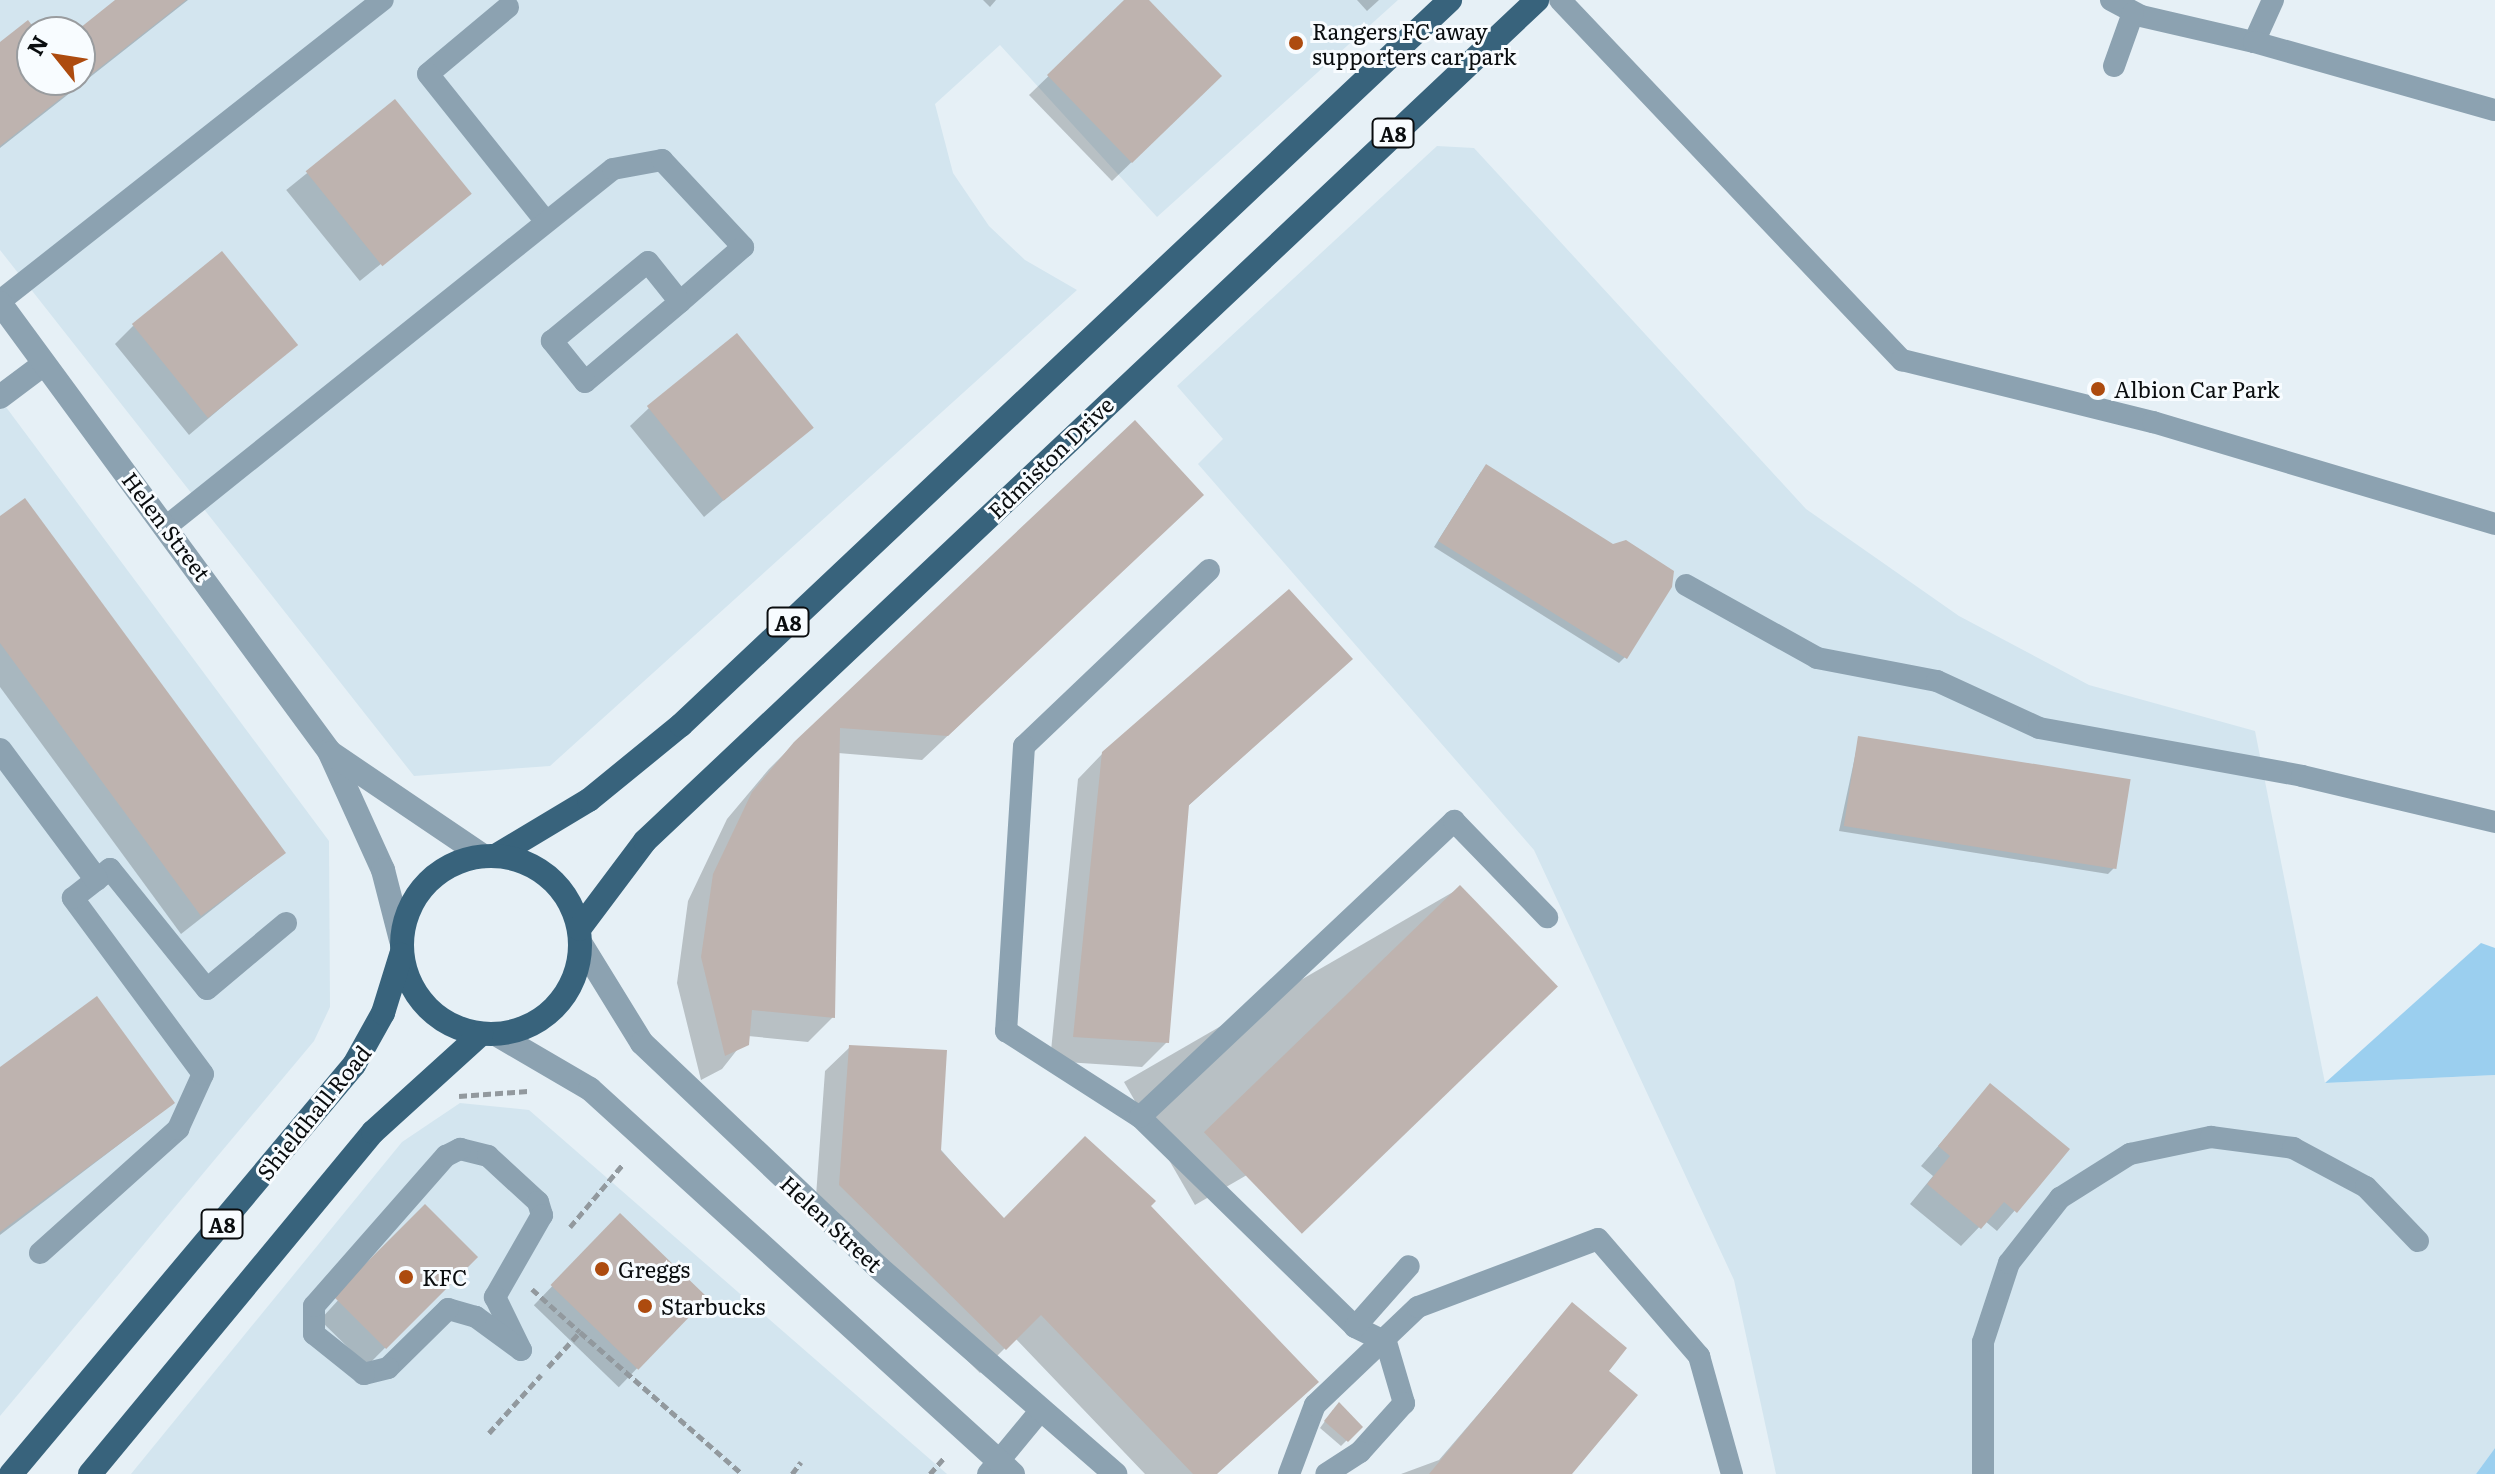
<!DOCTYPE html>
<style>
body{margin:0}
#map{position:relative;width:2495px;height:1474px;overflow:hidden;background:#e6f0f6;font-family:Literata,serif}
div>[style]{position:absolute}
.built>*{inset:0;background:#d3e5ef}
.green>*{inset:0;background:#9bcfef}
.shadow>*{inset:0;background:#0003;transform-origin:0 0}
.building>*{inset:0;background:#beb3af;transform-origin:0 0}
.path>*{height:5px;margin-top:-2.5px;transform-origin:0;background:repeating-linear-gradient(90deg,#92999e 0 8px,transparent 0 12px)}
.service>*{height:22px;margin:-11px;padding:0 11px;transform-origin:11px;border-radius:11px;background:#8ca2b1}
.minor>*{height:24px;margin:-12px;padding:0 12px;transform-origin:12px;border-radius:12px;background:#8ca2b1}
.tertiary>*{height:24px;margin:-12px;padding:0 12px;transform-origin:12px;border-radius:12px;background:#8ca2b1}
.primary>*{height:24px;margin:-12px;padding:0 12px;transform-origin:12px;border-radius:12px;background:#38637c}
.primary>.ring{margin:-12px;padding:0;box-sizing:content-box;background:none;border:24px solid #38637c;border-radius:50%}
.dots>*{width:22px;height:22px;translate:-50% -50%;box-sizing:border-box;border:4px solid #f8fcff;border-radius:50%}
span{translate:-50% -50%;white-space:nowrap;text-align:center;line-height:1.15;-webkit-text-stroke:6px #f8fcff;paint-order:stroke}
.shield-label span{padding:2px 6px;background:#f8fcff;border:2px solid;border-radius:6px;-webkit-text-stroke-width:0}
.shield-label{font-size:20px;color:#0a0d0f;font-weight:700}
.poi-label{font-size:22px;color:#0a0d0f}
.left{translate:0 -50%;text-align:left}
.street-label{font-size:22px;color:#0a0d0f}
.north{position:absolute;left:16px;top:16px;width:80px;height:80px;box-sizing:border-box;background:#f8fcff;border:2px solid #999c9f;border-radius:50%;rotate:300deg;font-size:22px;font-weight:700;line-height:32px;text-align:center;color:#0a0d0f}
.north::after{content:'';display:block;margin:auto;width:28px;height:36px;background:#ad4b0f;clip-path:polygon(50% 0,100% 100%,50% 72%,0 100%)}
</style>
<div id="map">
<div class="built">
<div style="clip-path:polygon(evenodd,0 0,1398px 0,1157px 217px,1000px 45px,935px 104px,953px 173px,989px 226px,1025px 260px,1077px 290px,550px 766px,414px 776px,0 250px,0 0,32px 32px,80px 32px,80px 80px,32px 80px,32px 32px)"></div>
<div style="clip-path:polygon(1437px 146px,1474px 148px,1806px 509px,1959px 616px,2089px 685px,2255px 731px,2325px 1083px,2495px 1075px,2495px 1448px,2476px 1474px,1776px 1474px,1734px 1280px,1534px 850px,1198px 464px,1223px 439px,1177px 386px)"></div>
<div style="clip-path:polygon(0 399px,329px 841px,330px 1007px,314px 1041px,0 1416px)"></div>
<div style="clip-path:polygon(460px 1103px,529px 1110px,947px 1474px,131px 1474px,402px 1142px)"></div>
</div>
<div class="green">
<div style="clip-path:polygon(2481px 943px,2495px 948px,2495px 1075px,2325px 1083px)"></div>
<div style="clip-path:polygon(2495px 1448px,2495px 1474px,2476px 1474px)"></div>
</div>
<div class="shadow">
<div style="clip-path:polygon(118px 0,188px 0,0 148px,0 44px,32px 80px,80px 80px)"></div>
<div style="clip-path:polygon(983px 0,996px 0,990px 7px)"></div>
<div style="clip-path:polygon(1127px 0,1147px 0,1201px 95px,1112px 181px,1029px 95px)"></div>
<div style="clip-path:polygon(1357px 0,1379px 0,1367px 11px)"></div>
<div style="left:395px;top:102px;width:117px;height:140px;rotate:51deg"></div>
<div style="clip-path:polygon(133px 326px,296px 344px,189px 435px,115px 344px)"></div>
<div style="clip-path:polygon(649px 408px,811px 426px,704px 517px,630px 426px)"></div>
<div style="clip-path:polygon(1481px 472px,1625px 657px,1619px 663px,1434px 547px)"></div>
<div style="clip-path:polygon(0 519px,284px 853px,181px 934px,0 687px)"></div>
<div style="clip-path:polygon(1176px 520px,922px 760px,838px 753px,833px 1017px,808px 1042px,748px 1036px,722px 1069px,701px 1080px,677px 983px,688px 901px,727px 819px,769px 769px,795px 743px)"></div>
<div style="clip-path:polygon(1350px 659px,1187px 807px,1167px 1042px,1142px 1067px,1050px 1061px,1078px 779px,1103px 753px)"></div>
<div style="clip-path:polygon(1859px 738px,2114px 868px,2108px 874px,1839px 831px)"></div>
<div style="left:1460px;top:888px;width:142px;height:388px;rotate:60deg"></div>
<div style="clip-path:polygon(850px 1047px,1004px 1221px,1148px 1206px,1317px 1382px,1215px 1474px,1145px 1474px,1015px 1338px,980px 1373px,815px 1210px,825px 1071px)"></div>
<div style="clip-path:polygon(0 1069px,171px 1105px,0 1235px)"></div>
<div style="clip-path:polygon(1990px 1086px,2067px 1150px,1997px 1231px,1985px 1221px,1961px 1246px,1910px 1204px,1933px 1176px,1921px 1166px)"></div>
<div style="left:620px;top:1216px;width:118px;height:124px;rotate:44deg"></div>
<div style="clip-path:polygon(406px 1226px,475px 1257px,367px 1366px,320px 1320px)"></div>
<div style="clip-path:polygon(1572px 1305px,1569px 1474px,1401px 1474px,1439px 1460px)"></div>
<div style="clip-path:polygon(1333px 1410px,1360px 1427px,1341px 1446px,1320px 1428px)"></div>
</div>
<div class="building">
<div style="clip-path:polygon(115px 0,186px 0,0 146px,0 42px,28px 20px,37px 32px,32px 80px,80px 80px,75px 32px)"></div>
<div style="clip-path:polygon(1124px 0,1149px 0,1222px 76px,1132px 163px,1047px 75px)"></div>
<div style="left:395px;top:99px;width:122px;height:115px;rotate:51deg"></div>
<div style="left:222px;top:251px;width:121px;height:116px;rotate:51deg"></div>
<div style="left:737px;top:333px;width:122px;height:116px;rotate:51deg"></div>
<div style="clip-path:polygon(1135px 420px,1204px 495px,948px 736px,840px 728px,835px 1018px,752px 1010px,749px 1045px,725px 1056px,701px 957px,713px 874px,752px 792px,794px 742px)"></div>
<div style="clip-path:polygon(1486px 464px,1613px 544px,1626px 540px,1674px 571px,1672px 587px,1627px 659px,1438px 541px)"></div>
<div style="clip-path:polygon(25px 498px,286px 853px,201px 916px,0 643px,0 516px)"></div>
<div style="clip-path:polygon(1289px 589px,1353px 659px,1189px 805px,1169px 1043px,1073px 1037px,1102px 752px)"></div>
<div style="left:1858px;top:736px;width:276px;height:91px;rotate:9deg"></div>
<div style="left:1460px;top:885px;width:141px;height:356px;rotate:46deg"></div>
<div style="clip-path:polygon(97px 996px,175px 1103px,0 1232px,0 1067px)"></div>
<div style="clip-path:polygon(849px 1045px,947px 1050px,941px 1151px,1004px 1218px,1085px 1136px,1156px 1201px,1151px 1206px,1319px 1382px,1217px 1474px,1193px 1474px,1041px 1315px,1006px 1350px,839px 1185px)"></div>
<div style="clip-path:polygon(1990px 1083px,2070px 1149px,2017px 1213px,2004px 1202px,1981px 1229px,1927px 1184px,1950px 1156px,1938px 1146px)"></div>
<div style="left:425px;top:1204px;width:75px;height:130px;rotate:45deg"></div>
<div style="left:620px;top:1213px;width:122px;height:100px;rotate:44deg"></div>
<div style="clip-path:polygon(1572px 1302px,1627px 1348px,1609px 1371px,1638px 1395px,1572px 1474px,1429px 1474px)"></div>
<div style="clip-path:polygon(1339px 1402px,1363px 1427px,1348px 1442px,1324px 1421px)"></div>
</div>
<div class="path">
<div style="left:459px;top:1096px;width:69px;rotate:-4.1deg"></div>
<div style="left:570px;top:1227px;width:82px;rotate:-49.9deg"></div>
<div style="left:532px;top:1289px;width:64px;rotate:41.9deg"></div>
<div style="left:548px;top:1367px;width:47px;rotate:-47.6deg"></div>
<div style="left:580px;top:1332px;width:215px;rotate:41.2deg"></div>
<div style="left:489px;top:1433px;width:78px;rotate:-48.1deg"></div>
<div style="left:792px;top:1474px;width:15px;rotate:-53deg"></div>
<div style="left:930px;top:1474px;width:23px;rotate:-49deg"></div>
</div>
<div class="service">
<div style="left:1560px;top:0;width:497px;rotate:46.5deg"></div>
<div style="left:1902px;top:360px;width:259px;rotate:13.9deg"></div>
<div style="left:2153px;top:422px;width:357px;rotate:16.6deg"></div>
<div style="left:2111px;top:0;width:34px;rotate:28deg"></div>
<div style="left:2141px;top:16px;width:116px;rotate:13deg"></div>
<div style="left:2273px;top:0;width:46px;rotate:114.3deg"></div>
<div style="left:2254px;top:42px;width:250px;rotate:15.8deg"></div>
<div style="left:508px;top:7px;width:104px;rotate:140.1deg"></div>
<div style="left:428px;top:74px;width:189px;rotate:51.4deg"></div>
<div style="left:2114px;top:66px;width:56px;rotate:-70.3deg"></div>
<div style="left:0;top:301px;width:487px;rotate:-38.2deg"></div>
<div style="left:167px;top:526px;width:571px;rotate:-38.68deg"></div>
<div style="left:613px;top:169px;width:50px;rotate:-10.4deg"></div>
<div style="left:662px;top:160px;width:119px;rotate:47deg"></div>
<div style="left:743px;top:247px;width:84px;rotate:138.9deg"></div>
<div style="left:680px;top:302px;width:124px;rotate:139.9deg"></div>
<div style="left:585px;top:382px;width:53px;rotate:-128.8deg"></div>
<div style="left:552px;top:341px;width:124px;rotate:-39.5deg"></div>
<div style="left:648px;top:262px;width:51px;rotate:51.3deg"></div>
<div style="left:1209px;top:570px;width:255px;rotate:136.4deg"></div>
<div style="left:1024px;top:746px;width:286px;rotate:93.6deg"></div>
<div style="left:1006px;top:1031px;width:159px;rotate:32.7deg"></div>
<div style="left:1140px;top:1117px;width:301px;rotate:44.3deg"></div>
<div style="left:1355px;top:1327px;width:34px;rotate:26deg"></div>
<div style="left:1386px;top:1342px;width:64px;rotate:73.6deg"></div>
<div style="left:1404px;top:1403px;width:66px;rotate:131.9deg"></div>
<div style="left:1360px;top:1452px;width:40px;rotate:147.1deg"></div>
<div style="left:1686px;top:585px;width:150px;rotate:29.1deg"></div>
<div style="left:1817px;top:658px;width:122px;rotate:10.9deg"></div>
<div style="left:1937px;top:681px;width:112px;rotate:24.7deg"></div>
<div style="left:2039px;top:728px;width:267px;rotate:10.3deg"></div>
<div style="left:2302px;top:776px;width:198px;rotate:13.4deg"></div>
<div style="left:1140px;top:1117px;width:432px;rotate:-43.3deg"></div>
<div style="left:1454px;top:821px;width:134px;rotate:45.9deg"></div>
<div style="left:460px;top:1149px;width:29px;rotate:14deg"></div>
<div style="left:488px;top:1156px;width:68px;rotate:42.6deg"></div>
<div style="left:538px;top:1202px;width:14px;rotate:73deg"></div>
<div style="left:542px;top:1215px;width:95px;rotate:119.8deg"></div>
<div style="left:495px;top:1297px;width:59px;rotate:63.9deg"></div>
<div style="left:521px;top:1350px;width:56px;rotate:-143.7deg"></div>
<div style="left:476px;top:1317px;width:29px;rotate:-164deg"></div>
<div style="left:448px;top:1309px;width:84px;rotate:135.5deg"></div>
<div style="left:388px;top:1368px;width:25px;rotate:166deg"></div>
<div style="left:364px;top:1374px;width:64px;rotate:-141.3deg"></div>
<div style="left:314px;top:1334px;width:28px;rotate:-90deg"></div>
<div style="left:314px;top:1306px;width:200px;rotate:-48.7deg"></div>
<div style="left:446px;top:1156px;width:16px;rotate:-27deg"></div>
<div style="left:40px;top:1253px;width:186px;rotate:-41.9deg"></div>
<div style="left:178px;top:1129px;width:60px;rotate:-65.6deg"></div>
<div style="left:203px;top:1074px;width:219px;rotate:-126.5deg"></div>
<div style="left:73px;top:898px;width:47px;rotate:-38.1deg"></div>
<div style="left:110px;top:869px;width:154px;rotate:51.1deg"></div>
<div style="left:207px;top:989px;width:103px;rotate:-39.9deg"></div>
<div style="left:1355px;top:1327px;width:81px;rotate:-48.5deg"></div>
<div style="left:988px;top:1474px;width:83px;rotate:-50.4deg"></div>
<div style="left:1289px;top:1474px;width:74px;rotate:-69.4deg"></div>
<div style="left:1315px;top:1405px;width:142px;rotate:-43.6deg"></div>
<div style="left:1418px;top:1307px;width:192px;rotate:-20.7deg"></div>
<div style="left:1598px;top:1239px;width:155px;rotate:49.2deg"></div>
<div style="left:1699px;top:1356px;width:123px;rotate:74.4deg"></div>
<div style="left:1983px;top:1474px;width:132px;rotate:-90deg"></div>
<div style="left:1983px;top:1342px;width:83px;rotate:-71.8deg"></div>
<div style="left:2009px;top:1263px;width:83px;rotate:-51.9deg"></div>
<div style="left:2060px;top:1198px;width:83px;rotate:-32.2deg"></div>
<div style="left:2130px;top:1154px;width:83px;rotate:-11.9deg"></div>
<div style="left:2211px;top:1137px;width:83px;rotate:7.6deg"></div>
<div style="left:2293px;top:1148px;width:83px;rotate:28.1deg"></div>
<div style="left:2366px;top:1187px;width:75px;rotate:46.1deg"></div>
</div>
<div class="minor">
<div style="left:0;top:397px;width:55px;rotate:-36.9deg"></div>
<div style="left:0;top:750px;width:161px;rotate:53.3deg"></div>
</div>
<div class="tertiary">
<div style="left:0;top:303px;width:556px;rotate:53.71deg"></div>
<div style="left:329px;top:751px;width:131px;rotate:65.6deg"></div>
<div style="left:383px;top:870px;width:72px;rotate:75.6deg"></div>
<div style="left:331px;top:753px;width:184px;rotate:34.1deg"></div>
<div style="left:581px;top:944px;width:116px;rotate:58.4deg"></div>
<div style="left:642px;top:1043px;width:325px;rotate:43.5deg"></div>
<div style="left:878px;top:1267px;width:315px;rotate:41.1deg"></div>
<div style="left:499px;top:1036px;width:105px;rotate:30.2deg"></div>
<div style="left:590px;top:1089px;width:572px;rotate:42.31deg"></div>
</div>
<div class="primary">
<div style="left:497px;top:855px;width:107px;rotate:-30.9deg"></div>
<div style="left:589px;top:800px;width:119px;rotate:-39.2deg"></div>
<div style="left:681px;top:725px;width:1057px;rotate:-43.31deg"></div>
<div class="ring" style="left:402px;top:856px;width:154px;height:154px"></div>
<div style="left:579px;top:929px;width:110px;rotate:-53.1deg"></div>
<div style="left:645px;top:841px;width:1226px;rotate:-43.31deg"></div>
<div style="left:11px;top:1474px;width:534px;rotate:-50.02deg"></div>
<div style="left:354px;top:1065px;width:60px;rotate:-60.9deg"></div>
<div style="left:383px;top:1013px;width:61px;rotate:-72.8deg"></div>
<div style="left:90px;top:1474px;width:444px;rotate:-50.4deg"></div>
<div style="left:373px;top:1132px;width:146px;rotate:-42.2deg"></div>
</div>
<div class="dots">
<div style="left:1296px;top:43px;background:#ad4b0f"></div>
<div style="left:2098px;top:389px;background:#ad4b0f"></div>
<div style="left:602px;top:1269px;background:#ad4b0f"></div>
<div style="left:406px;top:1277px;background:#ad4b0f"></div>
<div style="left:645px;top:1306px;background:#ad4b0f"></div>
</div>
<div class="shield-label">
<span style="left:1393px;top:133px">A8</span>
<span style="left:788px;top:622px">A8</span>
<span style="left:222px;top:1224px">A8</span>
</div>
<div class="poi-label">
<span class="left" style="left:1312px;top:43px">Rangers FC away<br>supporters car park</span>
<span class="left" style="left:2114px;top:389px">Albion Car Park</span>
<span class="left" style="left:618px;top:1269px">Greggs</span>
<span class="left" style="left:422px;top:1277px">KFC</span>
<span class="left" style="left:661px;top:1306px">Starbucks</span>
</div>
<div class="street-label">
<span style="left:1050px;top:457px;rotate:-44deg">Edmiston Drive</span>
<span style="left:167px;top:526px;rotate:53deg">Helen Street</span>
<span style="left:313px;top:1112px;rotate:-51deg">Shieldhall Road</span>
<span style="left:832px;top:1223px;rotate:43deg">Helen Street</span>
</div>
<div class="north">N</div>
</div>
